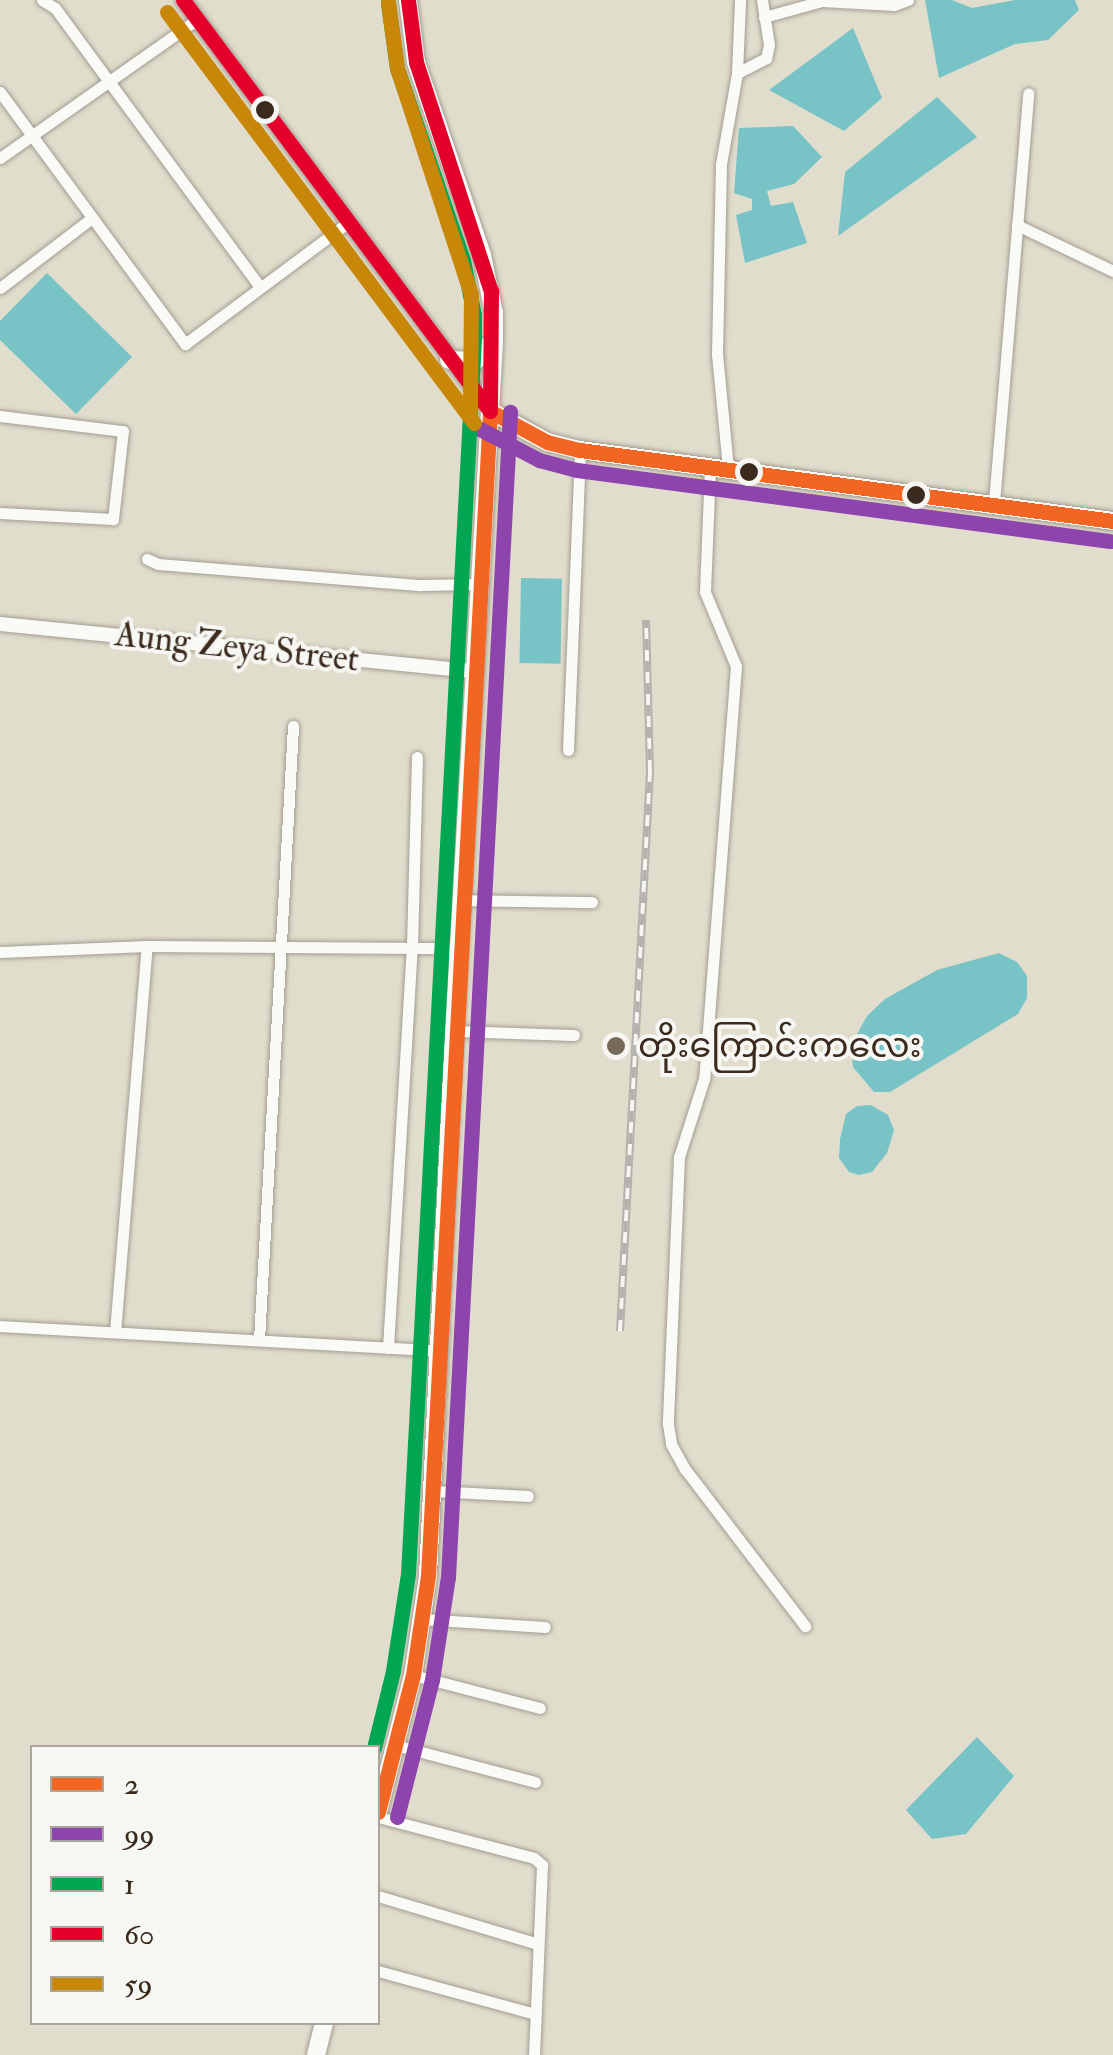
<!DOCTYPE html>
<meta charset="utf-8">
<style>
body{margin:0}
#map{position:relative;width:1113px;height:2055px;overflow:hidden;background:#e1ddcc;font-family:"IM FELL Double Pica","Noto Sans Myanmar",serif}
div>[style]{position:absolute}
.water>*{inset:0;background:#77c3c6;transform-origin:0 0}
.roads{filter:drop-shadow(0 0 2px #a29d92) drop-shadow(0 0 2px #a29d92)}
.minor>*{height:11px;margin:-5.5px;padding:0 5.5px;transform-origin:5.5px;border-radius:5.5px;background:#fafaf7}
.tertiary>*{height:14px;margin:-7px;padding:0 7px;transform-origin:7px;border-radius:7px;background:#fafaf7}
.secondary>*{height:15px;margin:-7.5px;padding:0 7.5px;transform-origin:7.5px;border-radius:7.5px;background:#fafaf7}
.primary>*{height:18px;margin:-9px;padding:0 9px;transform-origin:9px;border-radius:9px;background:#fafaf7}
.rail>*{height:8px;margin-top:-4px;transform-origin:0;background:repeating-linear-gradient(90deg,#f6f6f2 0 11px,#b5b2ae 0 22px);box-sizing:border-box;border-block:2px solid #b5b2ae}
.bus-1>*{height:15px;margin:-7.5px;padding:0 7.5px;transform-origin:7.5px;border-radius:7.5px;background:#f26522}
.bus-2>*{height:15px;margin:-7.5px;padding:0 7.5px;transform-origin:7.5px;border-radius:7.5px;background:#8e44ad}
.bus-3>*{height:15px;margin:-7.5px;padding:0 7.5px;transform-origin:7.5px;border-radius:7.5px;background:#00a651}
.bus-4>*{height:15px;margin:-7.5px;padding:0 7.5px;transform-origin:7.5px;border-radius:7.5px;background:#e4002b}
.bus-5>*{height:15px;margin:-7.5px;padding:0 7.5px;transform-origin:7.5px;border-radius:7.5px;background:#c88708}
.dots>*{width:28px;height:28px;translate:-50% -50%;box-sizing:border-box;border:5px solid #f6f6f2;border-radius:50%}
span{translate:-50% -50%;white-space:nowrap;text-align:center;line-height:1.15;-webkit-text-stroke:8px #f6f6f2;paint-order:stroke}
.street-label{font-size:35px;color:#3b2a1e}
.poi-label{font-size:35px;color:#3b2a1e}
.left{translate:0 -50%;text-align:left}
.legend{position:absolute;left:30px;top:1745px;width:350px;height:280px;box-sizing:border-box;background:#f6f6f2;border:2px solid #aba49d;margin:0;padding:12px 18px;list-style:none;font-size:30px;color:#3b2a1e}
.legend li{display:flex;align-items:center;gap:20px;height:50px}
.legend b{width:50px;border:2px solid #aba49d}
</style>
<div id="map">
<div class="water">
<div style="clip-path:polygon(925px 0,952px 0,972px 8px,1015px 0,1075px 0,1079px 10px,1048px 40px,1015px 44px,939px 78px)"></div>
<div style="clip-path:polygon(853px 28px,882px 98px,844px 131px,769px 90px)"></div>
<div style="clip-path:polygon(937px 97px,977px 137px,838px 236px,845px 172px)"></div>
<div style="clip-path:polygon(793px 126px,822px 157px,794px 184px,767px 191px,771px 206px,793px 202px,807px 243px,745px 263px,736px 215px,752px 210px,752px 199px,734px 193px,739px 128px)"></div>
<div style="clip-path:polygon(47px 273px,132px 357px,76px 414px,0 340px,0 321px)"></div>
<div style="left:521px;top:578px;width:41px;height:85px;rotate:1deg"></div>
<div style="clip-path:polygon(999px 953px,1017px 962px,1027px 976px,1027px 998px,1018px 1014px,890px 1092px,874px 1092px,853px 1067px,851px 1045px,867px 1016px,885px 999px,937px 970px)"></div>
<div style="clip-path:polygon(871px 1105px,888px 1115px,894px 1130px,887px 1153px,872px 1172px,859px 1175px,849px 1172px,839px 1158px,840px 1139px,846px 1114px,857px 1106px)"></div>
<div style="clip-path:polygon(977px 1737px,1014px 1776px,966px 1834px,932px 1839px,906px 1810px)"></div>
</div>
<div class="roads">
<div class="minor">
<div style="left:42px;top:0;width:15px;rotate:32deg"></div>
<div style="left:55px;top:8px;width:346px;rotate:53.7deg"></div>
<div style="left:764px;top:17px;width:60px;rotate:-15.4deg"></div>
<div style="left:822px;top:1px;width:72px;rotate:3.2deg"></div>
<div style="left:894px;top:5px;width:15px;rotate:-20deg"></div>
<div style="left:737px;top:73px;width:33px;rotate:-27deg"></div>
<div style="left:766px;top:58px;width:13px;rotate:-77deg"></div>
<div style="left:769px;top:45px;width:46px;rotate:-98.8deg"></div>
<div style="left:0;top:92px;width:313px;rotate:53.7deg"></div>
<div style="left:185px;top:344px;width:206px;rotate:-36.7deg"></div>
<div style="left:0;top:158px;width:242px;rotate:-35.1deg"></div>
<div style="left:1017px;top:225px;width:106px;rotate:25.6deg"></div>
<div style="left:0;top:288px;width:116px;rotate:-37.3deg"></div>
<div style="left:0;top:416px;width:124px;rotate:7deg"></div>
<div style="left:123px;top:431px;width:89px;rotate:96.5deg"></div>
<div style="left:113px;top:519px;width:113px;rotate:-177deg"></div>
<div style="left:710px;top:467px;width:125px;rotate:92.3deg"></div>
<div style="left:705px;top:592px;width:80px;rotate:67.3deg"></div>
<div style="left:736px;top:666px;width:414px;rotate:94.4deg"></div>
<div style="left:704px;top:1079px;width:82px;rotate:107.8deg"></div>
<div style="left:679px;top:1157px;width:267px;rotate:92.4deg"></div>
<div style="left:668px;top:1424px;width:20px;rotate:81deg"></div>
<div style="left:671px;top:1444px;width:29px;rotate:61deg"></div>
<div style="left:685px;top:1469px;width:198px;rotate:52.6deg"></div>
<div style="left:728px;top:468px;width:115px;rotate:-95.5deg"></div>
<div style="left:717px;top:354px;width:190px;rotate:-88.8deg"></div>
<div style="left:721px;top:164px;width:92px;rotate:-80deg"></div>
<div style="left:737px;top:73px;width:73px;rotate:-87.6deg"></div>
<div style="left:994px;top:502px;width:410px;rotate:-85.2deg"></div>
<div style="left:147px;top:559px;width:12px;rotate:24deg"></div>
<div style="left:158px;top:564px;width:264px;rotate:4.6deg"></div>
<div style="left:421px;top:585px;width:57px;rotate:-1deg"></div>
<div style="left:568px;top:750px;width:300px;rotate:-87.7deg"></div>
<div style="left:461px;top:900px;width:131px;rotate:0.9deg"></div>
<div style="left:0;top:952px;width:147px;rotate:-2.3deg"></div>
<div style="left:147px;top:946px;width:311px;rotate:0.4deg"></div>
<div style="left:454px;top:1031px;width:120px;rotate:1.9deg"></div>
<div style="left:0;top:1326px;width:442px;rotate:3.2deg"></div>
<div style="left:115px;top:1332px;width:387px;rotate:-85.3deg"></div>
<div style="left:259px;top:1340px;width:615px;rotate:-86.83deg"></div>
<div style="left:388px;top:1348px;width:402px;rotate:-86.6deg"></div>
<div style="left:412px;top:947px;width:190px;rotate:-88.5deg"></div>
<div style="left:435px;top:1491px;width:93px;rotate:3.1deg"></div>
<div style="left:421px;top:1619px;width:124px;rotate:3.7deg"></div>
<div style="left:413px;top:1675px;width:131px;rotate:14.6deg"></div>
<div style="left:395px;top:1745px;width:145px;rotate:14.8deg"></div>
<div style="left:378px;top:1817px;width:161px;rotate:14.7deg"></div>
<div style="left:534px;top:1858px;width:11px;rotate:41deg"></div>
<div style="left:542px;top:1865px;width:190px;rotate:92.4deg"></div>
<div style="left:378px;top:1896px;width:164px;rotate:16.7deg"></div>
<div style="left:378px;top:1971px;width:163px;rotate:15.3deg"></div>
</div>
<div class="tertiary">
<div style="left:0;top:624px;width:475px;rotate:5.7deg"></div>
</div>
<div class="secondary">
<div style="left:183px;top:0;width:513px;rotate:53.24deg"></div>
</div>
<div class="primary">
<div style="left:449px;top:360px;width:26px;rotate:2deg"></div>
<div style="left:475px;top:361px;width:27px;rotate:-48deg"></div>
<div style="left:490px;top:411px;width:65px;rotate:28.5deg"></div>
<div style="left:547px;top:442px;width:34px;rotate:14deg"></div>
<div style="left:580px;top:450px;width:538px;rotate:7.59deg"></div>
<div style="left:378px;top:1812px;width:141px;rotate:-75.7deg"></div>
<div style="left:413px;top:1675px;width:100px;rotate:-81.4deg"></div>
<div style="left:428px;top:1576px;width:546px;rotate:-87.27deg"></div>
<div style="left:454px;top:1031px;width:691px;rotate:-86.68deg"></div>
<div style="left:494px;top:341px;width:28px;rotate:-90deg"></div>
<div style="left:494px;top:313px;width:59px;rotate:-101.7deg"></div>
<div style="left:482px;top:255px;width:204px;rotate:-108.9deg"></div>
<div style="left:416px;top:62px;width:63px;rotate:-97.4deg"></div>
<div style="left:316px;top:2055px;width:34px;rotate:-76deg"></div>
</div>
</div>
<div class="rail">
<div style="left:620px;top:1331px;width:561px;rotate:-86.93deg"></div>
<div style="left:650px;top:771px;width:151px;rotate:-91.5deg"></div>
</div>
<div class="bus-1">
<div style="left:490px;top:411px;width:65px;rotate:28.5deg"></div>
<div style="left:547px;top:442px;width:34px;rotate:14deg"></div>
<div style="left:580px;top:450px;width:538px;rotate:7.59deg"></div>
<div style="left:378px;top:1812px;width:141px;rotate:-75.7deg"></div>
<div style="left:413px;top:1675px;width:100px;rotate:-81.4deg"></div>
<div style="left:428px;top:1576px;width:1167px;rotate:-86.95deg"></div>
</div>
<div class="bus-2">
<div style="left:480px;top:429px;width:67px;rotate:27.7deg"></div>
<div style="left:539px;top:460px;width:39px;rotate:15deg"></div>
<div style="left:577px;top:470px;width:538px;rotate:7.59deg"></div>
<div style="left:397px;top:1817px;width:141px;rotate:-75.7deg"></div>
<div style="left:432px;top:1680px;width:104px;rotate:-81.2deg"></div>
<div style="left:448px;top:1577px;width:1167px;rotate:-86.95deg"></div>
</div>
<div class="bus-3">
<div style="left:374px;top:1748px;width:79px;rotate:-76.1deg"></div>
<div style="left:393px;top:1671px;width:98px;rotate:-81.2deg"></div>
<div style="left:408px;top:1574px;width:1236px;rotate:-86.94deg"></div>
<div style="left:474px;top:340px;width:25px;rotate:-90deg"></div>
<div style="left:474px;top:315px;width:56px;rotate:-101.3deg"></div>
<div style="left:463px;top:260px;width:203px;rotate:-109deg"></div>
<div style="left:397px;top:68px;width:66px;rotate:-97.9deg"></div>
</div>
<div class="bus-4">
<div style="left:183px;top:0;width:513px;rotate:53.24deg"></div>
<div style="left:408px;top:0;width:63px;rotate:82.6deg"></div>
<div style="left:416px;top:62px;width:241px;rotate:71.9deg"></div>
<div style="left:491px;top:291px;width:120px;rotate:90.5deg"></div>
</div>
<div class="bus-5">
<div style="left:388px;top:3px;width:66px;rotate:82.1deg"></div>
<div style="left:397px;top:68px;width:238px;rotate:71.9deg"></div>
<div style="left:471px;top:294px;width:117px;rotate:90.5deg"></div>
<div style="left:167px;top:12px;width:513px;rotate:53.24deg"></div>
</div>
<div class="dots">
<div style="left:265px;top:110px;background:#3b2a1e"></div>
<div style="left:749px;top:472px;background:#3b2a1e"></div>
<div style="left:916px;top:495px;background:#3b2a1e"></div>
<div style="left:616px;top:1046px;background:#75695b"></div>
</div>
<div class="street-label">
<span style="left:237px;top:647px;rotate:6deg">Aung Zeya Street</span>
</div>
<div class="poi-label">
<span class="left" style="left:638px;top:1046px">တိုးကြောင်းကလေး</span>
</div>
<ul class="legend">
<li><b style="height:12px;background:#f26522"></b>2</li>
<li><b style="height:12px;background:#8e44ad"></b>99</li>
<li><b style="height:12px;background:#00a651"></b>1</li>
<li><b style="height:12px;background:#e4002b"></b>60</li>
<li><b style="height:12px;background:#c88708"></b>59</li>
</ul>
</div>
